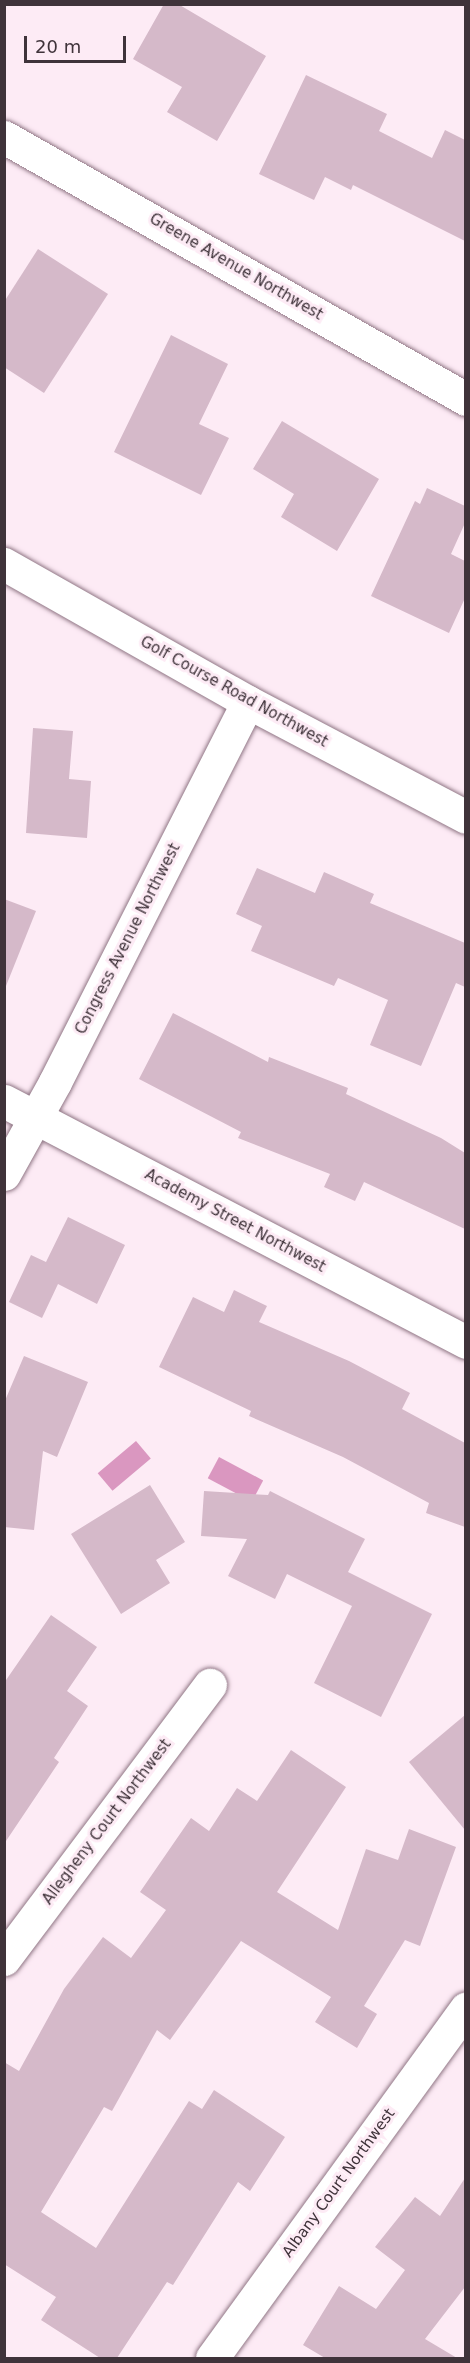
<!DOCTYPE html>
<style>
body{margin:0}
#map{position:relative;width:470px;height:2363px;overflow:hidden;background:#fdebf5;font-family:"DejaVu Sans",sans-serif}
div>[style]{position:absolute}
.water>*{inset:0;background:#da97c0;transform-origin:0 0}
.building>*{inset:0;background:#d5b9c9}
.roads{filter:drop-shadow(0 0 2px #907685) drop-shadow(0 0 2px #907685)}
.street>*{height:33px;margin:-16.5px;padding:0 16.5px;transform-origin:16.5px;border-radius:16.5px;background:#fff}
.secondary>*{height:33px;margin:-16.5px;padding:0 16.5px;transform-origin:16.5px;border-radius:16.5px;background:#fff}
span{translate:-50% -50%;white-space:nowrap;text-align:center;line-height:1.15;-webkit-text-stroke:6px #fdebf5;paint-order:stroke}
.street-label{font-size:15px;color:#3f333a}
.frame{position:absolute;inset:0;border:6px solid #3f333a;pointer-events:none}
.scale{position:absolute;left:24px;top:36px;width:102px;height:27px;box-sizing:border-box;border:3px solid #3f333a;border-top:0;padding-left:8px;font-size:18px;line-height:21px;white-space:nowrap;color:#3f333a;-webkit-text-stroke:4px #fdebf5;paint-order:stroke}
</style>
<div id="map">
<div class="water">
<div style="left:136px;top:1441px;width:23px;height:50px;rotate:50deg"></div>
<div style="left:219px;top:1457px;width:50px;height:24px;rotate:28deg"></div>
</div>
<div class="building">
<div style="clip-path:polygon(164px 4px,178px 4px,266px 56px,217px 141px,167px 112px,182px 87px,133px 59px)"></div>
<div style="clip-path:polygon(306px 75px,387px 114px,379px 131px,432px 158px,445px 130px,465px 140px,465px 241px,353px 185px,351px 190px,325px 177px,314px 200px,259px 174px)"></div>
<div style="clip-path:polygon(38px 249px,108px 294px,44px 393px,4px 367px,4px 302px)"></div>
<div style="clip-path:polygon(171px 335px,228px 364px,199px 424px,229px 438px,201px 495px,114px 452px)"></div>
<div style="clip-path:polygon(282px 421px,379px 479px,337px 551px,281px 517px,294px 494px,253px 469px)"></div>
<div style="clip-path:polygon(427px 488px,465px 506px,465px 523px,451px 554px,465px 561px,465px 598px,449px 633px,371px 596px,415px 501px,420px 504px)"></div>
<div style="clip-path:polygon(33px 728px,73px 731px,69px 779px,91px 781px,87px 838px,26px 833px)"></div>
<div style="clip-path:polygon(257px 868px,315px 893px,324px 872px,374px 894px,370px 903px,465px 943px,465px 987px,456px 983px,421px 1066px,370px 1045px,388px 1000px,338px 978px,334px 986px,251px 951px,262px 926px,236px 914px)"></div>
<div style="clip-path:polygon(4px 899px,36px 911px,6px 986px,4px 985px)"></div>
<div style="clip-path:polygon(173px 1013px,268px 1062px,269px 1057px,348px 1088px,346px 1094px,441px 1138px,465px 1153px,465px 1229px,364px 1182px,355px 1201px,324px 1187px,330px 1174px,238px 1138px,241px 1132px,139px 1079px)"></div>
<div style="clip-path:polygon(68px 1217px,125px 1245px,97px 1304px,58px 1284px,42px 1318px,9px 1302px,31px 1255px,46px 1262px)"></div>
<div style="clip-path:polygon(234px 1290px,267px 1306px,259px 1322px,349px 1361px,410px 1393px,402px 1409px,465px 1443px,465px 1527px,426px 1513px,429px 1503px,343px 1457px,249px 1416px,251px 1411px,159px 1367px,193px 1297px,224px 1312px)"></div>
<div style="clip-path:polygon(24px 1356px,88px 1382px,57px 1457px,43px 1451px,34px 1530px,4px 1527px,4px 1403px)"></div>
<div style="clip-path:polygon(150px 1485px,185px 1542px,156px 1560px,170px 1583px,121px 1614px,71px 1534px)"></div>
<div style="clip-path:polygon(204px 1491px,268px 1495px,270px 1491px,365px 1539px,348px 1572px,432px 1614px,381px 1717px,314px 1683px,352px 1606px,287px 1574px,275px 1599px,228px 1576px,247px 1539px,201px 1536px)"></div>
<div style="clip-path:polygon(51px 1615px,97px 1647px,67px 1691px,88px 1706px,54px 1758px,59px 1762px,4px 1844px,4px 1683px)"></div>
<div style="clip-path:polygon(465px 1715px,465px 1830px,409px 1762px)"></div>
<div style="clip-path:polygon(291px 1750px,346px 1787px,277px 1892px,338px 1930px,366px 1849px,398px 1860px,409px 1829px,456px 1847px,420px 1946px,405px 1940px,364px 2006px,377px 2014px,357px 2048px,315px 2022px,331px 1997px,241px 1941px,170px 2040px,157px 2030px,112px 2111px,104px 2107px,41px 2212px,96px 2248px,189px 2101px,202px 2109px,214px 2090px,285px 2137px,250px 2191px,238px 2182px,173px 2285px,167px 2282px,117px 2358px,100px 2358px,41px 2320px,56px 2297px,4px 2264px,4px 2062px,19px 2071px,64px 1989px,103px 1937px,131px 1958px,166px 1910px,140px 1892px,191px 1818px,209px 1831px,237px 1788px,257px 1801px)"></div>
<div style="clip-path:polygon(465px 2178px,465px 2287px,425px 2339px,457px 2358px,325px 2358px,303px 2345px,339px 2286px,376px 2309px,405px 2270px,375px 2247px,415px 2197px,440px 2216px)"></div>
</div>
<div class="roads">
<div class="street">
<div style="left:4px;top:137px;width:531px;rotate:29.56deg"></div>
<div style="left:4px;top:1101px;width:521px;rotate:27.55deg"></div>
<div style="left:4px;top:1174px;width:105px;rotate:-61deg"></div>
<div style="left:55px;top:1082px;width:426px;rotate:-63.1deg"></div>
<div style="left:4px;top:1959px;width:343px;rotate:-53.1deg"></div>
<div style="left:212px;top:2358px;width:432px;rotate:-54deg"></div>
</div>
<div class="secondary">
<div style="left:4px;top:564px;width:280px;rotate:29.5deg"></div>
<div style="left:248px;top:702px;width:246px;rotate:27.8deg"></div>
</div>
</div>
<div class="street-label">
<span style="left:236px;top:267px;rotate:30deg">Greene Avenue Northwest</span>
<span style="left:234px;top:692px;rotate:29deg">Golf Course Road Northwest</span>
<span style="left:128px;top:939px;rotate:-63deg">Congress Avenue Northwest</span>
<span style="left:235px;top:1221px;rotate:28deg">Academy Street Northwest</span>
<span style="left:107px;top:1822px;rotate:-53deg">Allegheny Court Northwest</span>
<span style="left:339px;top:2183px;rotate:-54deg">Albany Court Northwest</span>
</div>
<div class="frame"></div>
<div class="scale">20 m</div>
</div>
